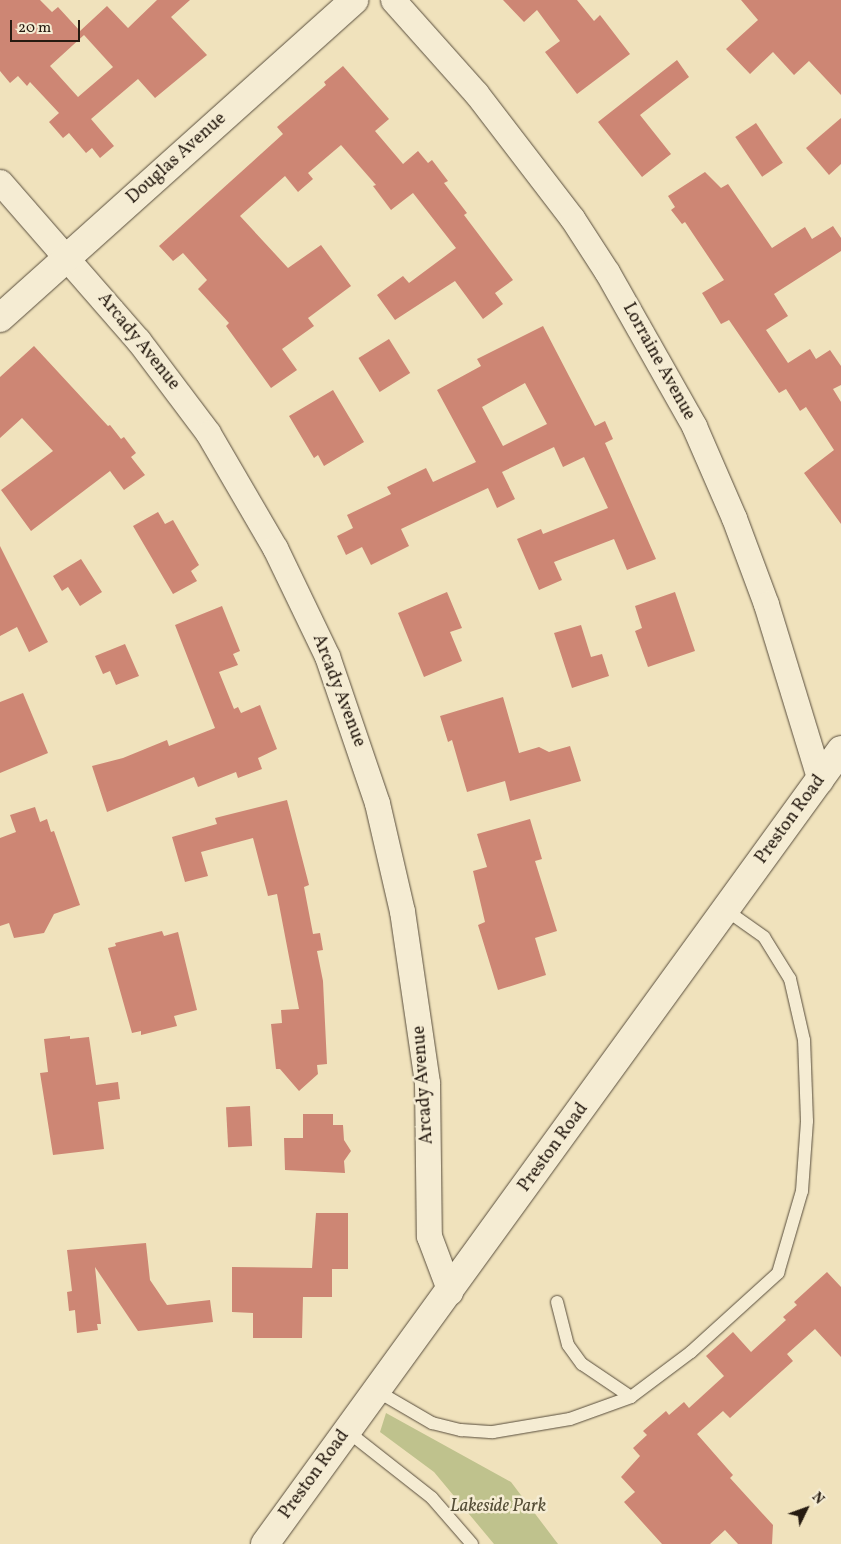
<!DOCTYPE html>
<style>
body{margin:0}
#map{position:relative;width:841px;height:1544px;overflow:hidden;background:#f0e2bc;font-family:Vollkorn,serif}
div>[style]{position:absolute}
.green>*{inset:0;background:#bfc28d}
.building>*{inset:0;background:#cd8674;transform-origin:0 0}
.roads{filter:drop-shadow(0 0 1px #584d3c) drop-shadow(0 0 1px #584d3c)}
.lane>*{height:12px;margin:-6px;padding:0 6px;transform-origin:6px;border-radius:6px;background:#f5ecd3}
.street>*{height:25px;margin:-12.5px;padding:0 12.5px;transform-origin:12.5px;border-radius:12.5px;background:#f5ecd3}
.secondary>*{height:28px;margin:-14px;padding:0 14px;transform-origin:14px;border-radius:14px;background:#f5ecd3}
span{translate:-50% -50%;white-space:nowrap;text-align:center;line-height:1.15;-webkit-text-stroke:5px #f5ecd3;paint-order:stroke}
.street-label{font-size:18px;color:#261b11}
.park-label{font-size:18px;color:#544d36;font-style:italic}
.north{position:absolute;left:781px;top:1484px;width:50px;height:50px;-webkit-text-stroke:4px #f5ecd3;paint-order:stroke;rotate:48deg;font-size:14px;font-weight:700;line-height:20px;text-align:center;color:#261b11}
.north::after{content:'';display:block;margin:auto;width:18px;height:22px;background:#261b11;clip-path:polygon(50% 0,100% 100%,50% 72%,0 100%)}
.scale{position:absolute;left:10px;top:20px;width:70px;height:22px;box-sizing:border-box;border:2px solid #261b11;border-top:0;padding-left:6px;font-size:15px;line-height:18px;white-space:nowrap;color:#261b11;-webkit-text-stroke:4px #f5ecd3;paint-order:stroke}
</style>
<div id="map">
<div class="green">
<div style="clip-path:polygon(386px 1413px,511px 1482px,558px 1544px,494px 1544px,434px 1472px,380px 1432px)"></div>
</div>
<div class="building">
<div style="clip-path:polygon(evenodd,0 0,40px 0,52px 12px,58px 7px,80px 31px,107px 6px,128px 28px,157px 0,190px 0,171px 17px,207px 55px,155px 98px,138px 79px,91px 119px,114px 146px,100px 158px,92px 148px,86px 153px,69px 133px,63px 138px,49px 122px,59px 113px,30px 82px,27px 86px,18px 76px,10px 83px,0 71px,0 0,84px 35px,113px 67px,78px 97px,50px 66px,84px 35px)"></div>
<div style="clip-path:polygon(503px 0,577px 0,594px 21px,600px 15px,630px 54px,577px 94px,545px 52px,560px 41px,537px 10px,524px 22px)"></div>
<div style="clip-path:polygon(741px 0,841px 0,841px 95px,809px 61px,794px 75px,773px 52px,750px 74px,726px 49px,758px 20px)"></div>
<div style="clip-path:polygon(677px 60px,689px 77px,640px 115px,671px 154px,642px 177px,598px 122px)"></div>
<div style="clip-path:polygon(343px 66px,389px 119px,375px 131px,403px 164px,418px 151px,428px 163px,432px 160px,448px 181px,444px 183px,467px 213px,464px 215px,513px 280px,495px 293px,503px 304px,483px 319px,455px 281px,395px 320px,377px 295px,403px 276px,409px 283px,456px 248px,413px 193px,391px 210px,373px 186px,376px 185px,341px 145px,308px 173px,313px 179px,298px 192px,285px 176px,240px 216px,288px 268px,321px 245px,351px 286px,308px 318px,314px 326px,282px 349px,297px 370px,271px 388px,226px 326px,229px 323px,198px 289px,207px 280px,183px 253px,173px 261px,159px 246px,283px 134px,277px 127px,326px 85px,324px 82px)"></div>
<div style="clip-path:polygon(841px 118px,841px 164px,829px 175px,806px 148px)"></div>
<div style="left:756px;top:123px;width:48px;height:25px;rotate:56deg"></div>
<div style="clip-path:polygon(705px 172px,721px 188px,728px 184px,772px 248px,805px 227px,812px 239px,833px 226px,841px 238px,841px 251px,774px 294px,788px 316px,766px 330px,788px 363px,810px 349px,816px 359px,830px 350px,841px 366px,841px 385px,833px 389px,841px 402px,841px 524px,804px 473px,834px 450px,806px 407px,800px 411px,786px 389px,779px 393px,729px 320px,721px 324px,702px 293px,724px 280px,685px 222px,682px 224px,671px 210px,675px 207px,668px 196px)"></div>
<div style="clip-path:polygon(evenodd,543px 326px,595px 426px,605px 421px,613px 439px,605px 443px,656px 559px,627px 570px,614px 539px,554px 562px,562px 580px,539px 590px,517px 539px,541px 529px,543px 534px,608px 508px,584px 457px,563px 467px,554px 447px,502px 472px,515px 499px,497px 508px,488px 488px,401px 529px,409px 546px,371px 565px,362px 547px,346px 555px,337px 536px,353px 528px,347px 515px,391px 494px,387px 487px,426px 468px,433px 482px,476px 462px,437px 390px,481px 366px,477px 359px,543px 326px,525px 383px,547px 424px,503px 446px,482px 407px,525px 383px)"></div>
<div style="left:389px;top:339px;width:40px;height:36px;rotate:58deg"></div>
<div style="clip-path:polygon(34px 346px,108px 426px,110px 425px,121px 439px,124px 437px,136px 453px,131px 457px,145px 475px,124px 490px,110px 471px,31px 531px,1px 490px,53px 451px,22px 418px,0 438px,0 377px)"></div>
<div style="clip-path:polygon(333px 390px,364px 442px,324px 466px,318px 455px,314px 458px,289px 416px)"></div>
<div style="clip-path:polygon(158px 512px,165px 524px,173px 520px,199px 565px,191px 571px,197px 581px,173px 594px,133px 526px)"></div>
<div style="clip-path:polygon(0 546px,48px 642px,29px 652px,17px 627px,0 636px)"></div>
<div style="clip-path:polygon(81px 559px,102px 592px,80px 606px,68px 587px,62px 591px,53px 576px)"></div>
<div style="clip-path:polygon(447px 592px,462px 628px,450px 632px,462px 661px,424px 677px,398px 613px)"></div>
<div style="clip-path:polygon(675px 592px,695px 651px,648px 667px,635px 631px,642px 628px,635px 606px)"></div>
<div style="clip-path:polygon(222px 606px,240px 651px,233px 654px,238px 665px,219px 672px,234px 709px,238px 707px,241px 713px,260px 705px,277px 749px,258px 758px,262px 769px,238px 778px,236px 772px,198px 787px,194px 777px,107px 812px,92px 766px,123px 758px,167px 740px,169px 746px,215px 728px,175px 625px)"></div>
<div style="clip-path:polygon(581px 625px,591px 657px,602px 654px,609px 676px,572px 688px,554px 633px)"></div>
<div style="clip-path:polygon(125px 644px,139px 676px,116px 685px,110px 671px,103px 674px,95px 656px)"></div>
<div style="clip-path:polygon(23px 693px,48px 753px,0 773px,0 702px)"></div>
<div style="clip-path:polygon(503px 697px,519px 753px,539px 747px,549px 752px,570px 746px,581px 781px,510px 801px,505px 781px,467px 792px,452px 740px,448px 742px,440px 716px)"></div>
<div style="clip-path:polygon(287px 800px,309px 885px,304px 887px,313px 934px,320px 933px,323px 950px,317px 951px,323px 981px,327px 1064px,317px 1065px,318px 1074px,299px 1091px,280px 1069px,276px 1069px,271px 1024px,282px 1023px,281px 1010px,299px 1009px,277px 894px,268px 896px,253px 838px,201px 852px,208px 876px,185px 882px,172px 837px,217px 824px,215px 818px)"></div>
<div style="clip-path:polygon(35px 807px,40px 822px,47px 819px,51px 832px,54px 831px,80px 905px,54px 914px,44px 933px,14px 938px,9px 923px,0 926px,0 838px,16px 832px,10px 815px)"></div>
<div style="clip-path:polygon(530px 819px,542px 859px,535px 861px,557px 931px,535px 938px,546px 975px,498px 990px,478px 925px,485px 922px,473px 871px,487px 867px,477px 834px)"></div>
<div style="clip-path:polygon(162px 931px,164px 936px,178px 932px,197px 1010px,174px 1016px,177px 1026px,141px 1035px,141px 1031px,132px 1033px,108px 948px,116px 946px,115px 943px)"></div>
<div style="clip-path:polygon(70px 1036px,70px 1039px,89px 1037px,96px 1085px,118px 1082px,120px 1099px,98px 1102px,104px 1149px,53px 1155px,40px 1073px,48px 1072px,44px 1039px)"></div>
<div style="left:250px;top:1106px;width:40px;height:24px;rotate:87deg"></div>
<div style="clip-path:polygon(303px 1114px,333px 1114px,333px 1125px,343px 1125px,344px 1140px,351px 1151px,344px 1161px,345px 1173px,285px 1170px,284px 1138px,303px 1138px)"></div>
<div style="clip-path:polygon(316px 1213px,348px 1213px,348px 1269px,332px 1269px,332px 1297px,303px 1297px,302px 1338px,253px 1338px,253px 1313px,232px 1312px,232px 1267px,312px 1268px)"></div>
<div style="clip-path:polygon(146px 1243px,150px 1280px,167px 1305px,210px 1300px,213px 1322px,138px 1331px,95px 1267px,101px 1324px,97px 1324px,98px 1330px,77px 1333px,75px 1310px,69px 1311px,67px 1292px,72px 1291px,67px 1250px)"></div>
<div style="clip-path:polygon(827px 1272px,841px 1287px,841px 1357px,815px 1329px,787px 1354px,793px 1361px,730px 1418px,723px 1411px,697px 1434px,733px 1475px,730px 1478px,773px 1525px,772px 1544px,738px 1544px,725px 1530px,710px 1544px,662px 1544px,624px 1502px,635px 1492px,621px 1477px,640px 1456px,633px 1448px,647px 1435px,643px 1431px,666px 1411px,669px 1415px,684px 1402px,689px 1408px,724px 1376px,706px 1356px,733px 1332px,751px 1352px,786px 1320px,783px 1317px,797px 1305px,794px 1302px)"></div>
</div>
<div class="roads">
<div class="lane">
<div style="left:557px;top:1302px;width:44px;rotate:75.7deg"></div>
<div style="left:568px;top:1345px;width:24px;rotate:54deg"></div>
<div style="left:582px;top:1364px;width:59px;rotate:34deg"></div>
<div style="left:377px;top:1391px;width:64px;rotate:30.2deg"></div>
<div style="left:432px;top:1423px;width:30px;rotate:14deg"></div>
<div style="left:461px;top:1430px;width:32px;rotate:4deg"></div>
<div style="left:493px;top:1432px;width:78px;rotate:-9.6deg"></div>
<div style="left:570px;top:1419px;width:65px;rotate:-19.8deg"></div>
<div style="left:631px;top:1397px;width:75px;rotate:-36.9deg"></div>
<div style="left:691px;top:1352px;width:118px;rotate:-42.2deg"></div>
<div style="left:778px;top:1273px;width:85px;rotate:-73.7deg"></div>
<div style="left:802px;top:1191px;width:70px;rotate:-85.9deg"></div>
<div style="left:807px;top:1121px;width:81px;rotate:-92.1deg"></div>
<div style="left:804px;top:1040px;width:63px;rotate:-102.9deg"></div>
<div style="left:790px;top:979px;width:49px;rotate:-121.8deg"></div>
<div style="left:764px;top:937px;width:47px;rotate:-144.6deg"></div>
<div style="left:347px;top:1431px;width:108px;rotate:38.2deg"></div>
<div style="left:432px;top:1498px;width:61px;rotate:49deg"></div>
</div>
<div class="street">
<div style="left:393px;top:0;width:125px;rotate:48.3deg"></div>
<div style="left:476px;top:93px;width:158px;rotate:52.5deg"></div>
<div style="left:572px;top:218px;width:64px;rotate:57.1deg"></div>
<div style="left:607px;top:272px;width:177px;rotate:60.5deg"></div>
<div style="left:694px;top:426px;width:100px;rotate:66.5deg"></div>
<div style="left:734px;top:518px;width:92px;rotate:69.6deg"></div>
<div style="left:766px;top:604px;width:185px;rotate:73deg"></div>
<div style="left:0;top:182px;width:210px;rotate:48.9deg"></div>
<div style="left:138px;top:340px;width:116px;rotate:53deg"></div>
<div style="left:208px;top:433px;width:133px;rotate:59.8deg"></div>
<div style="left:275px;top:548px;width:120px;rotate:64.3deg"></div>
<div style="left:327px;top:656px;width:155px;rotate:71.2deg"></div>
<div style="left:377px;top:803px;width:111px;rotate:77deg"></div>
<div style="left:402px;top:911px;width:174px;rotate:81.7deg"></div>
<div style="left:427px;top:1083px;width:153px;rotate:89.3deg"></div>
<div style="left:429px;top:1236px;width:60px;rotate:69.4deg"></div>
</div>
<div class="secondary">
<div style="left:0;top:318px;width:476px;rotate:-41.9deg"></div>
<div style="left:265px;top:1544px;width:981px;rotate:-54.04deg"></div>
</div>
</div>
<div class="street-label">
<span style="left:177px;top:159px;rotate:-42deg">Douglas Avenue</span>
<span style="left:138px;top:342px;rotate:51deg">Arcady Avenue</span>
<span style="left:658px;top:362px;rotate:61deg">Lorraine Avenue</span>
<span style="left:338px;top:691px;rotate:69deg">Arcady Avenue</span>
<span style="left:791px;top:820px;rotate:-54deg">Preston Road</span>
<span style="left:424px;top:1085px;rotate:-94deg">Arcady Avenue</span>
<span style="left:554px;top:1148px;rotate:-54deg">Preston Road</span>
<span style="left:315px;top:1475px;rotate:-54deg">Preston Road</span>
</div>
<div class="park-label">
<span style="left:498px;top:1507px">Lakeside Park</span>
</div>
<div class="north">N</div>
<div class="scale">20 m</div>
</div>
